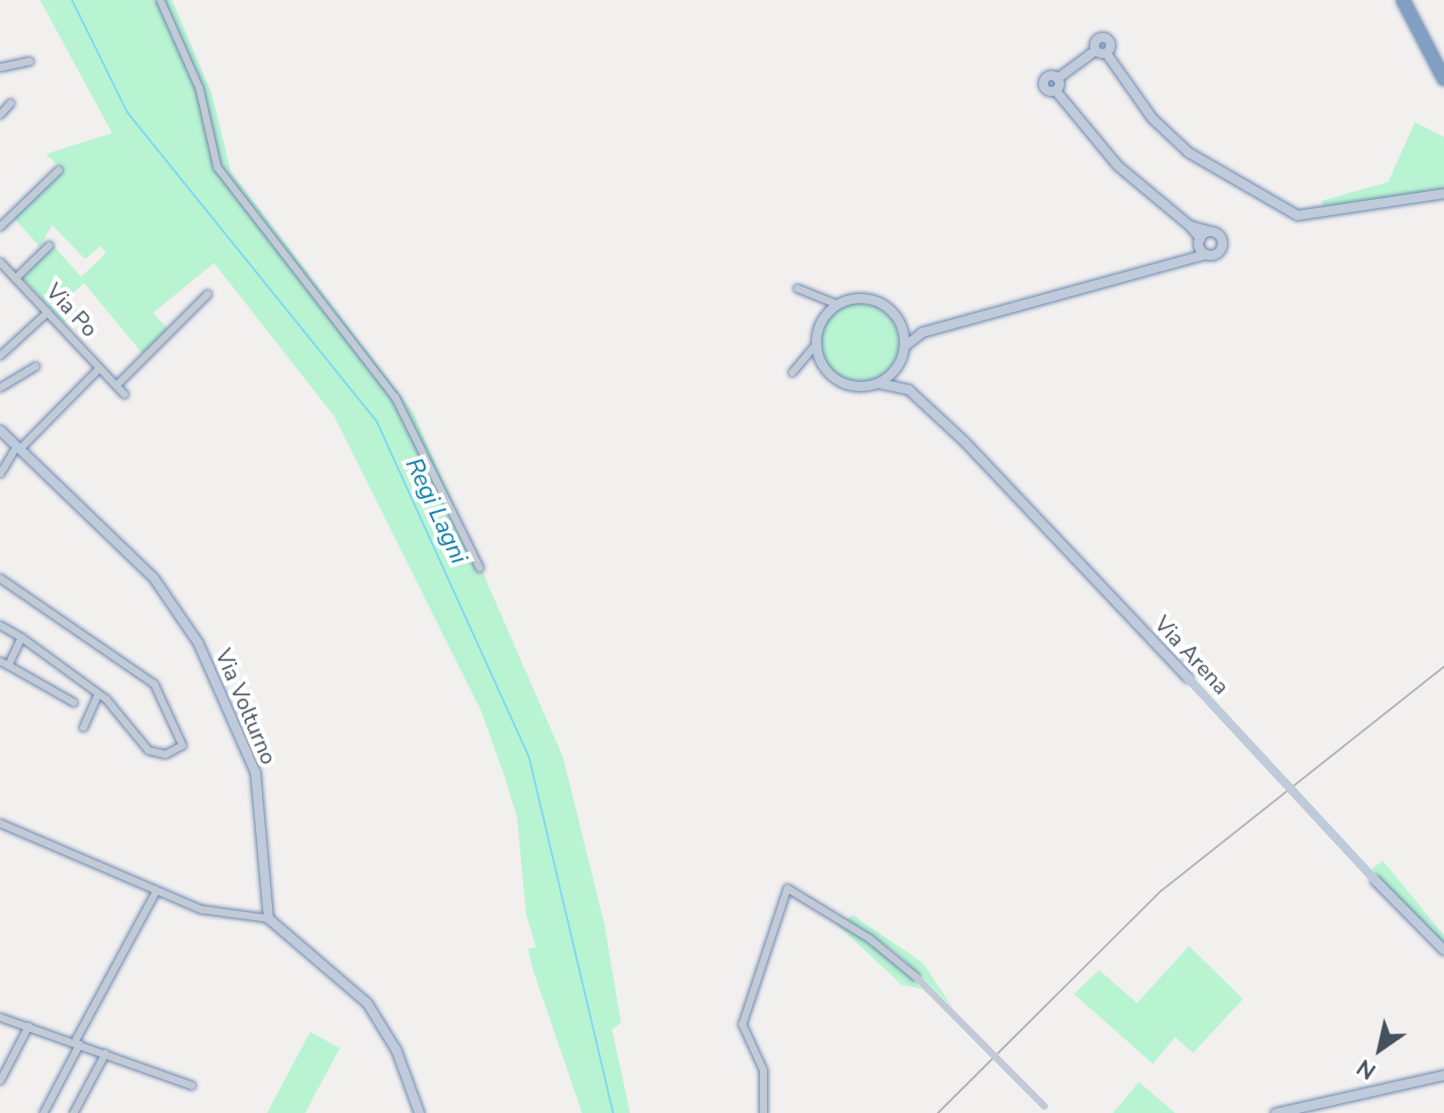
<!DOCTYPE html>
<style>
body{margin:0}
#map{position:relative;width:1444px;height:1113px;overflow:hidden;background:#f2efef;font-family:"Nunito Sans",sans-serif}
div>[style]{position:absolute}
.green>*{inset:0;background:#b9f4d2}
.round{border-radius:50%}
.stream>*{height:2px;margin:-1px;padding:0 1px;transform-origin:1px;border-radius:1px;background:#81d8f5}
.roads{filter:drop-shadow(0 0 2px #6c89af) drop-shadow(0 0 2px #6c89af)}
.street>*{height:7px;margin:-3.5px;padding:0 3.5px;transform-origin:3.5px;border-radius:3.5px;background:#c1cad5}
.secondary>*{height:9px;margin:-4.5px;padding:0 4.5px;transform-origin:4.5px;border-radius:4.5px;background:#bfcbda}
.secondary>.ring{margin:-4.5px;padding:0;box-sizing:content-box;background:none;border:9px solid #bfcbda;border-radius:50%}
.highway>*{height:12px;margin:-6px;padding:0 6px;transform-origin:6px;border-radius:6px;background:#819ec3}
.rail>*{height:2px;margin:-1px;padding:0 1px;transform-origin:1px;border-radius:1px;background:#b0b3ba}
.street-bridge>*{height:7px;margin:-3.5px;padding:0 3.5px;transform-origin:3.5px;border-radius:3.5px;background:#c1cad5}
.secondary-bridge>*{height:9px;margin:-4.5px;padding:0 4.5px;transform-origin:4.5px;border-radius:4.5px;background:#bfcbda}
span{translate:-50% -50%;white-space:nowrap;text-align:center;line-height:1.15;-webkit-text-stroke:8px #fff;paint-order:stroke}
.street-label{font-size:22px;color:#45515e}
.water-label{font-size:24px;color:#027ca6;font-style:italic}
.north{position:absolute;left:1340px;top:1009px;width:80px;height:80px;-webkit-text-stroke:6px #fff;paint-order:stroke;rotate:214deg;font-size:22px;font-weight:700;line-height:32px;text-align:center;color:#45515e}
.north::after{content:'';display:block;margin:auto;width:28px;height:36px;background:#45515e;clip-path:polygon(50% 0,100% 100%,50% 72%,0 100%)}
</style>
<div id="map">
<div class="green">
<div style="clip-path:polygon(40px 0,172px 0,212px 94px,231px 172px,413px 412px,563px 757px,604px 922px,621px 1023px,612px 1029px,630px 1113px,582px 1113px,533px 970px,528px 949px,536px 947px,526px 914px,517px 817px,503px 772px,481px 711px,334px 416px,214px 263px,153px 313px,172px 333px,146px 358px,84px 283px,67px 298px,77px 310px,64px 323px,21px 277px,54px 246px,81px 277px,106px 253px,101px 246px,85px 259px,52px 225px,40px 247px,13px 217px,62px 169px,46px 154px,112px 133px)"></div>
<div style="clip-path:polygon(1415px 122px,1444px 137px,1444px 190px,1325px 213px,1321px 201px,1388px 182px)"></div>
<div class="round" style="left:819px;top:303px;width:80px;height:80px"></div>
<div style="clip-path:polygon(1383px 861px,1444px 935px,1444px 944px,1371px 869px)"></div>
<div style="clip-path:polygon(822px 911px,887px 955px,922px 989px,902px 985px)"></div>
<div style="clip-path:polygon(853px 915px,923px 963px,953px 1008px,896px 952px,846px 919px)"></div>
<div style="clip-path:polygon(1189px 946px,1243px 999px,1193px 1053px,1175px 1037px,1153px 1064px,1074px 994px,1099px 970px,1137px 1003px)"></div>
<div style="clip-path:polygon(310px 1032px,340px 1048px,305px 1113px,267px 1113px)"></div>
<div style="clip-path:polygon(1139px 1082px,1175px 1113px,1113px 1113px)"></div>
</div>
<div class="stream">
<div style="left:72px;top:0;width:125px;rotate:63.8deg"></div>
<div style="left:127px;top:112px;width:398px;rotate:51.1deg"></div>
<div style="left:377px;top:422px;width:368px;rotate:65.6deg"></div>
<div style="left:529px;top:757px;width:366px;rotate:76.7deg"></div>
</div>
<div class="roads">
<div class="street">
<div style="left:160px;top:0;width:96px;rotate:66.1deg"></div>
<div style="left:199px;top:88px;width:81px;rotate:77.2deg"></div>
<div style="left:217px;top:167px;width:291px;rotate:52.3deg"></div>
<div style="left:395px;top:397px;width:190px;rotate:63.7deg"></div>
<div style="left:0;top:67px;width:30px;rotate:-12deg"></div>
<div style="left:0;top:114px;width:15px;rotate:-48deg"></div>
<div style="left:0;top:226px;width:81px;rotate:-44deg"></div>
<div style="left:0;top:262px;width:181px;rotate:46.8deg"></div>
<div style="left:15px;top:278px;width:47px;rotate:-44.1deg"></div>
<div style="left:797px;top:288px;width:43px;rotate:21.8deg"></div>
<div style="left:0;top:355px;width:64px;rotate:-42.5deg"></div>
<div style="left:792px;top:372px;width:35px;rotate:-50deg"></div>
<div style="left:116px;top:385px;width:129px;rotate:-45deg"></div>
<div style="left:0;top:387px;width:41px;rotate:-31deg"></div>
<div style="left:19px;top:449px;width:114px;rotate:-45.4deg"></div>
<div style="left:0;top:473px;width:31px;rotate:-59deg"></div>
<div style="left:0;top:578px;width:187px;rotate:34.5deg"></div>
<div style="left:154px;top:684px;width:67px;rotate:65.3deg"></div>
<div style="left:182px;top:745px;width:19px;rotate:152deg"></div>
<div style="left:165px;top:754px;width:17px;rotate:-167deg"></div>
<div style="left:148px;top:750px;width:66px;rotate:-129.5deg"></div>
<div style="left:106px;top:699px;width:105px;rotate:-143.9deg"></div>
<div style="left:21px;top:637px;width:31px;rotate:115deg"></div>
<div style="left:8px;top:665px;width:9px;rotate:-153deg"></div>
<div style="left:0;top:625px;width:24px;rotate:30deg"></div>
<div style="left:8px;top:665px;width:75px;rotate:29.6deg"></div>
<div style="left:83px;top:727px;width:36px;rotate:-66deg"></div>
<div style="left:0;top:823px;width:219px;rotate:23.2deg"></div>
<div style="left:201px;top:909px;width:68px;rotate:7.7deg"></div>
<div style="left:0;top:1017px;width:203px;rotate:19.6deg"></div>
<div style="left:74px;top:1042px;width:170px;rotate:-61.6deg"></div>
<div style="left:0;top:1080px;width:61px;rotate:-62.6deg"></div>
<div style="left:43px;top:1113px;width:78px;rotate:-62.4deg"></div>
<div style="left:73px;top:1113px;width:68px;rotate:-61.9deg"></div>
<div style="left:763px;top:1113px;width:43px;rotate:-90deg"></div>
<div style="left:763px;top:1070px;width:51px;rotate:-114.5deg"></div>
<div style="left:742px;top:1024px;width:143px;rotate:-71.7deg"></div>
<div style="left:787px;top:888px;width:96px;rotate:31.4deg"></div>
<div style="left:869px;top:938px;width:60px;rotate:39.6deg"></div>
</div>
<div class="secondary">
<div class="ring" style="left:1094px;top:37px;width:7px;height:7px"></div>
<div style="left:1106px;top:53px;width:80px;rotate:54.7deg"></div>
<div style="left:1152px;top:118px;width:50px;rotate:43.4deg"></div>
<div style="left:1188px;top:152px;width:126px;rotate:30deg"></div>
<div style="left:1297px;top:215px;width:149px;rotate:-8.5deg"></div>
<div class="ring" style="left:1043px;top:75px;width:7px;height:7px"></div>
<div style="left:1057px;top:78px;width:47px;rotate:-36.4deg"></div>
<div style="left:1055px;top:90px;width:97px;rotate:50.4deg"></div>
<div style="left:1117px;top:165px;width:94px;rotate:39.8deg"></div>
<div class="ring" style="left:1198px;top:231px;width:15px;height:15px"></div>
<div style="left:1200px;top:238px;width:17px;rotate:-130deg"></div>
<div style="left:1189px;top:225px;width:22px;rotate:16deg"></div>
<div class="ring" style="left:816px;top:298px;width:79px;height:79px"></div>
<div style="left:904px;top:346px;width:23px;rotate:-38deg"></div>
<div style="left:922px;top:332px;width:294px;rotate:-15.4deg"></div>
<div style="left:879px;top:383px;width:30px;rotate:12deg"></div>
<div style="left:908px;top:389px;width:76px;rotate:42.9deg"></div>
<div style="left:964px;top:441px;width:325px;rotate:46.6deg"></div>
<div style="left:0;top:430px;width:212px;rotate:43.9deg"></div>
<div style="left:153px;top:577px;width:80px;rotate:55.7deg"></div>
<div style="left:198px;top:643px;width:141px;rotate:66.2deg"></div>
<div style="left:255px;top:772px;width:147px;rotate:84.9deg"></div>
<div style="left:268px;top:918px;width:130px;rotate:40.6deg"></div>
<div style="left:367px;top:1003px;width:55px;rotate:58.3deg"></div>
<div style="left:396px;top:1050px;width:67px;rotate:69.9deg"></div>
<div style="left:1375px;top:880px;width:98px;rotate:45.4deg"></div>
<div style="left:1275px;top:1113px;width:173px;rotate:-12.7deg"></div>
</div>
<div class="highway">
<div style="left:1403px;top:0;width:89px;rotate:62.6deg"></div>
</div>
</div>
<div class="rail">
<div style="left:938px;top:1113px;width:315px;rotate:-44.9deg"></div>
<div style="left:1161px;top:891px;width:361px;rotate:-38.4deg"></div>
</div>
<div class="street-bridge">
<div style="left:915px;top:976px;width:183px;rotate:45.2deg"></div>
</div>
<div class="secondary-bridge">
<div style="left:1187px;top:677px;width:277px;rotate:47.2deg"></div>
</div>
<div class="street-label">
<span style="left:71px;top:311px;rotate:47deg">Via Po</span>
<span style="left:1191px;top:656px;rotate:47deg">Via Arena</span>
<span style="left:245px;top:707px;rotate:67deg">Via Volturno</span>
</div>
<div class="water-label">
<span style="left:436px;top:511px;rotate:65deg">Regi Lagni</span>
</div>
<div class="north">N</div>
</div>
